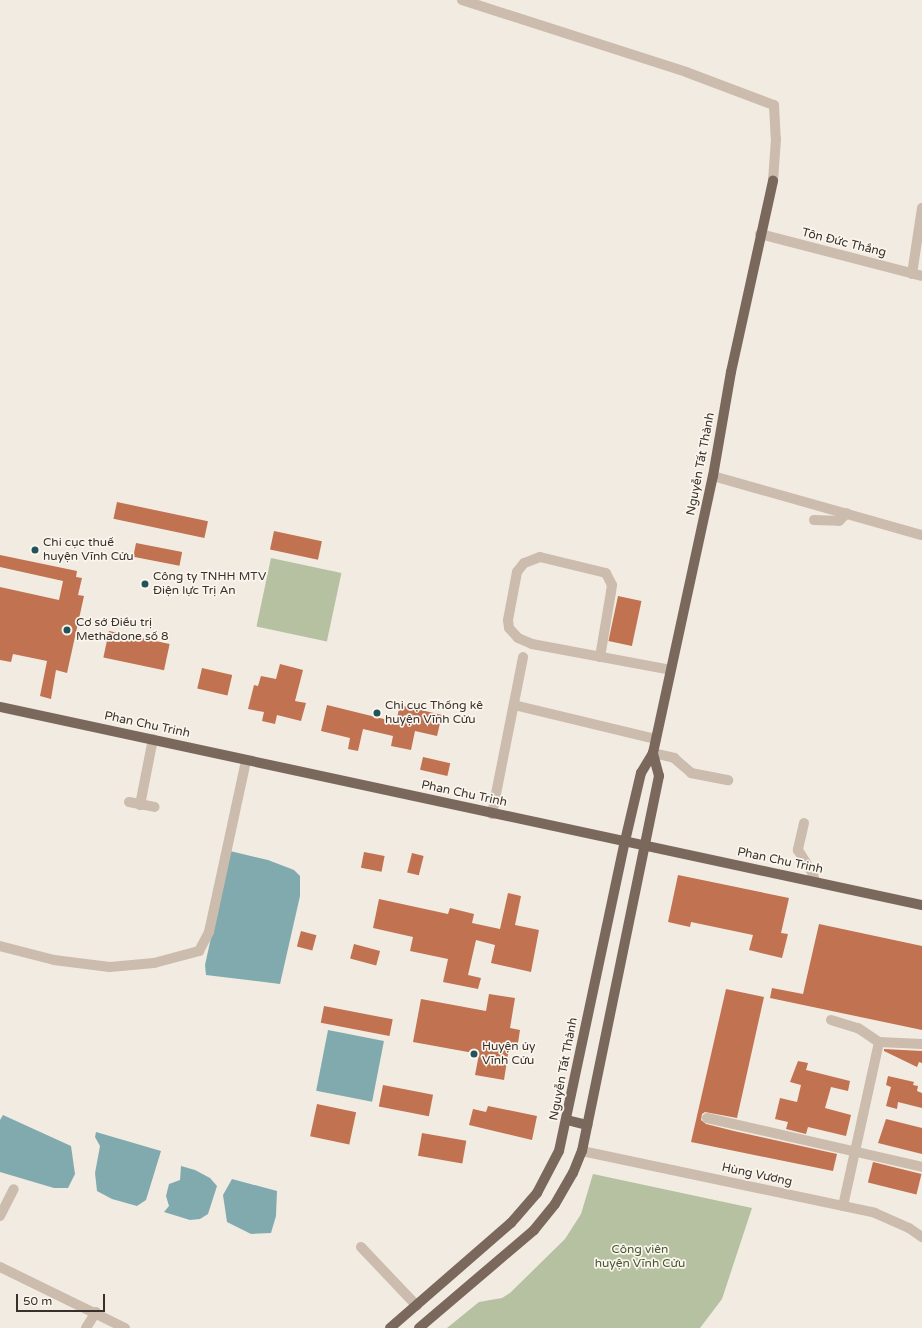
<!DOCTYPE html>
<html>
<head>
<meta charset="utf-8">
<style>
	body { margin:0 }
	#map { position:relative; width:922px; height:1328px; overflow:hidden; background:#f2ebe1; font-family:"Varela Round",sans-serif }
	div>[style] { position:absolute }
	.green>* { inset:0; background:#b5c1a1; transform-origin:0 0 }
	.water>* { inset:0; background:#81aaaf; transform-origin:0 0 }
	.building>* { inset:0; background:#c17251; transform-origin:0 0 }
	.minor>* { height:10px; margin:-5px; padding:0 5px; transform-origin:5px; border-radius:5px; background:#cbbcad }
	.major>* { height:10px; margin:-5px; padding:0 5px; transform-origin:5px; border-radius:5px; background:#7a685d }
	.dots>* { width:11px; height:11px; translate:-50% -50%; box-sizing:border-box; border:2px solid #faf5ed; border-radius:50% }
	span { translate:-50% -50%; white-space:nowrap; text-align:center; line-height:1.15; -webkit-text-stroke:3.5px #faf5ed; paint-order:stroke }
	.street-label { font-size:12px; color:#39302b }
	.poi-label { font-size:12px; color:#39302b }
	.left { translate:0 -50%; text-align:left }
	.park-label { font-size:12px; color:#465730 }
	.scale { position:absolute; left:16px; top:1294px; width:89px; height:18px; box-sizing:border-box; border:2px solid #39302b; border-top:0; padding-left:5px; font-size:12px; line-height:14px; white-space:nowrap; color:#39302b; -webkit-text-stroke:3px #faf5ed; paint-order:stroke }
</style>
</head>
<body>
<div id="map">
	<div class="green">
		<div style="left:271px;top:558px;width:72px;height:70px;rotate:12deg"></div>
		<div style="clip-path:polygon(593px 1174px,752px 1208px,722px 1299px,700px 1328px,447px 1328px,479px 1302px,502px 1298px,510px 1293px,565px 1239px,581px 1214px)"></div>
	</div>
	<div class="water">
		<div style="clip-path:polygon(230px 851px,268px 860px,294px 870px,300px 876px,300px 896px,280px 984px,206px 975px,205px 965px)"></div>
		<div style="left:328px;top:1030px;width:57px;height:62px;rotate:11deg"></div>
		<div style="clip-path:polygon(3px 1115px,71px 1146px,75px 1174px,68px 1188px,54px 1188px,0 1172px,0 1120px)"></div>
		<div style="clip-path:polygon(96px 1132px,161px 1151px,146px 1200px,137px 1206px,112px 1199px,97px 1191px,95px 1173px,100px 1146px,95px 1137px)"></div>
		<div style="clip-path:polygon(181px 1166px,195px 1170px,210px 1178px,217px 1186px,208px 1214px,200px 1219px,190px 1220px,164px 1212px,169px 1206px,166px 1196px,169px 1184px,180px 1180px)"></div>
		<div style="clip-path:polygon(232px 1179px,277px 1191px,276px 1216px,271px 1233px,251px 1234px,227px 1222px,223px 1195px)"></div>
	</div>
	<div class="building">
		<div style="left:117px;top:502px;width:93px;height:17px;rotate:12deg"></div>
		<div style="left:274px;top:531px;width:49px;height:19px;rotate:12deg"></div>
		<div style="left:136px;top:543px;width:47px;height:14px;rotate:11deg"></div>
		<div style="clip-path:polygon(0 555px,77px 571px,76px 577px,82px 578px,78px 595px,84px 596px,67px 673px,56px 670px,51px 699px,40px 696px,47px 661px,13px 654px,11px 662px,0 660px,0 587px,59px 600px,63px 581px,0 567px)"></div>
		<div style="left:618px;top:596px;width:24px;height:46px;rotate:12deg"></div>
		<div style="left:109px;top:631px;width:62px;height:27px;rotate:12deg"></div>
		<div style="clip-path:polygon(280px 664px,303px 670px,295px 701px,306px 703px,301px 721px,277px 715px,275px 724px,262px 721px,264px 712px,248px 709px,254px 685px,258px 686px,261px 676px,276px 679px)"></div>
		<div style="left:202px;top:668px;width:31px;height:21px;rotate:13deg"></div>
		<div style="clip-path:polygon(327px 705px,396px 722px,400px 705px,442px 715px,437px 736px,415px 731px,411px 750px,391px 746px,393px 736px,363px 729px,358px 751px,348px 749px,350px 738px,321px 731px)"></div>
		<div style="left:423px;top:757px;width:28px;height:13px;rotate:13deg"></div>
		<div style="left:364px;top:852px;width:21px;height:16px;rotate:11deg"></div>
		<div style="left:412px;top:853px;width:12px;height:20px;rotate:14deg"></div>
		<div style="clip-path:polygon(678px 875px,789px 898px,781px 933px,788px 934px,782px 958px,749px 950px,753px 935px,691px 922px,690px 927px,668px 922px)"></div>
		<div style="clip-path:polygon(508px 893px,521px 896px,515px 925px,539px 930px,531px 972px,491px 963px,495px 945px,476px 940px,468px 975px,481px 978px,478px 989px,443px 982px,448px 959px,410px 951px,413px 937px,373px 928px,379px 899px,448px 914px,450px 908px,474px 914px,472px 923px,500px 929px)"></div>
		<div style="clip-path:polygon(819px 924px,922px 946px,922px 1030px,770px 998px,772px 988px,803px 994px)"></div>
		<div style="left:301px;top:931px;width:16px;height:16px;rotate:15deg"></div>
		<div style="left:354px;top:944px;width:27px;height:15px;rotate:15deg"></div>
		<div style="clip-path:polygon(726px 989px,764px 997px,737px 1118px,705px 1112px,702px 1114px,701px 1120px,706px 1124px,734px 1131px,837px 1154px,833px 1171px,691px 1142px)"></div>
		<div style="clip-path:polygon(489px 994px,515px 998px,510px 1028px,520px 1030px,517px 1049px,509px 1048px,504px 1080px,475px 1075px,479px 1054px,413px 1042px,421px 999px,486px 1011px)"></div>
		<div style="left:324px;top:1006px;width:70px;height:17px;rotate:11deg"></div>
		<div style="clip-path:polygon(884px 1049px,922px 1051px,922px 1063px,919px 1062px,917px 1067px,884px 1051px)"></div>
		<div style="clip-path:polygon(798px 1061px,808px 1063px,806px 1070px,850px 1081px,848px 1091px,831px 1087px,825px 1108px,851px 1115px,846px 1136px,808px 1127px,806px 1134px,786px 1129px,788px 1122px,775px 1119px,780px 1098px,797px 1102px,801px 1085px,790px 1082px)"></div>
		<div style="clip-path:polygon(888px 1076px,914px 1082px,913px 1085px,918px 1086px,917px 1091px,922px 1093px,922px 1108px,898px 1102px,897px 1109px,886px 1106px,891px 1087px,886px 1085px)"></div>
		<div style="left:383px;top:1085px;width:51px;height:22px;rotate:11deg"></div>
		<div style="left:317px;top:1104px;width:40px;height:33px;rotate:12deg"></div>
		<div style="clip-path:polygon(488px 1106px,537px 1116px,532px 1140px,469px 1125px,473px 1109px,486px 1112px)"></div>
		<div style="clip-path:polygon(886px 1119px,922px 1128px,922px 1154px,878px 1143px)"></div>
		<div style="left:422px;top:1133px;width:45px;height:23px;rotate:10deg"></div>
		<div style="left:873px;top:1162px;width:50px;height:21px;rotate:14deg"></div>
	</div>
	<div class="minor">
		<div style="left:462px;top:0;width:235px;rotate:17.8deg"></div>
		<div style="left:686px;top:72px;width:94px;rotate:20.6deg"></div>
		<div style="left:774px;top:105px;width:34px;rotate:87deg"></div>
		<div style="left:776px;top:139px;width:42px;rotate:94.1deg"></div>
		<div style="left:760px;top:234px;width:167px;rotate:14.5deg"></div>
		<div style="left:912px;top:274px;width:67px;rotate:-81.4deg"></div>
		<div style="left:713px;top:476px;width:217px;rotate:15.8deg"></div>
		<div style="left:814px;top:520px;width:25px;rotate:2deg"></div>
		<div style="left:839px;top:521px;width:11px;rotate:-45deg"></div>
		<div style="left:600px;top:657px;width:66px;rotate:-80.4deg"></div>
		<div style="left:611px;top:592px;width:7px;rotate:-82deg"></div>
		<div style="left:612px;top:585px;width:13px;rotate:-117deg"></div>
		<div style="left:606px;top:573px;width:68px;rotate:-166.4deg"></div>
		<div style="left:540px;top:557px;width:17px;rotate:159deg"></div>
		<div style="left:524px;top:563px;width:11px;rotate:128deg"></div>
		<div style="left:517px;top:572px;width:49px;rotate:100.6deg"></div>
		<div style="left:508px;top:620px;width:8px;rotate:83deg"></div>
		<div style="left:509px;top:628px;width:13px;rotate:48deg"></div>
		<div style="left:518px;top:638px;width:15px;rotate:23deg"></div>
		<div style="left:532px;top:644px;width:141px;rotate:10.6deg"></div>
		<div style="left:514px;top:705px;width:146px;rotate:13.5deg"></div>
		<div style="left:653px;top:753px;width:22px;rotate:13deg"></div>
		<div style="left:674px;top:758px;width:23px;rotate:41deg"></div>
		<div style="left:691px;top:773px;width:38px;rotate:11deg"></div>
		<div style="left:129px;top:802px;width:26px;rotate:11deg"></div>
		<div style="left:140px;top:805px;width:67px;rotate:-78.9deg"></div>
		<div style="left:492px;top:814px;width:160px;rotate:-78.8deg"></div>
		<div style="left:804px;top:823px;width:28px;rotate:103deg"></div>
		<div style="left:798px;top:850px;width:28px;rotate:58deg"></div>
		<div style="left:813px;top:874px;width:8px;rotate:76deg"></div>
		<div style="left:0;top:946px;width:56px;rotate:14.5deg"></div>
		<div style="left:54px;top:960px;width:56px;rotate:7.1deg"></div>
		<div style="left:110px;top:967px;width:44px;rotate:-5.2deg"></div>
		<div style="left:154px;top:963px;width:47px;rotate:-14.9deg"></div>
		<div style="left:199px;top:951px;width:21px;rotate:-62deg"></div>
		<div style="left:209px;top:932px;width:175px;rotate:-77.8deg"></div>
		<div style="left:831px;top:1020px;width:28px;rotate:17deg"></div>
		<div style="left:858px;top:1028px;width:25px;rotate:34deg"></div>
		<div style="left:879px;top:1042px;width:43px;rotate:2.7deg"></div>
		<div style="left:707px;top:1118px;width:221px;rotate:12.8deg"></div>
		<div style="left:582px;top:1151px;width:299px;rotate:11.9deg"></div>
		<div style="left:875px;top:1213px;width:37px;rotate:24deg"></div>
		<div style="left:909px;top:1228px;width:16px;rotate:35deg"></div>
		<div style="left:843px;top:1206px;width:168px;rotate:-77.6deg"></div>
		<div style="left:0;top:1216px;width:30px;rotate:-63deg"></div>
		<div style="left:361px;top:1247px;width:81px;rotate:46.5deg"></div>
		<div style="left:0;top:1267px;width:139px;rotate:26deg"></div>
		<div style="left:86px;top:1328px;width:19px;rotate:-58deg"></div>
	</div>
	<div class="major">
		<div style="left:0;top:707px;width:943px;rotate:12.12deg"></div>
		<div style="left:567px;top:1120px;width:21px;rotate:14deg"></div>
		<div style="left:390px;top:1328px;width:160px;rotate:-41deg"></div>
		<div style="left:511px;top:1223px;width:40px;rotate:-49deg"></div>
		<div style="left:537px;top:1193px;width:47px;rotate:-62.4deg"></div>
		<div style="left:559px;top:1151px;width:317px;rotate:-78deg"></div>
		<div style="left:625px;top:841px;width:70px;rotate:-76.8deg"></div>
		<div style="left:641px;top:773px;width:23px;rotate:-59deg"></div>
		<div style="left:653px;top:753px;width:283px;rotate:-77.8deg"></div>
		<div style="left:713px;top:476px;width:106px;rotate:-80.2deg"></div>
		<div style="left:731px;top:372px;width:196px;rotate:-77.6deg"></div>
		<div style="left:419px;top:1328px;width:151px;rotate:-40.4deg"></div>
		<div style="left:534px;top:1230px;width:33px;rotate:-51deg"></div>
		<div style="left:555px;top:1204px;width:36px;rotate:-60deg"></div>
		<div style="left:573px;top:1173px;width:24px;rotate:-68deg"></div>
		<div style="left:582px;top:1151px;width:383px;rotate:-78.4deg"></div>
		<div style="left:659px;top:776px;width:24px;rotate:-105deg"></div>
	</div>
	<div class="dots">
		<div style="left:35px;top:550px;background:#225359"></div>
		<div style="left:145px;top:584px;background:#225359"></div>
		<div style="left:67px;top:630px;background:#225359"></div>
		<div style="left:377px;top:713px;background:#225359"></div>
		<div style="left:474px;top:1054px;background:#225359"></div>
	</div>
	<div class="street-label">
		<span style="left:844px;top:243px;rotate:14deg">Tôn Đức Thắng</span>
		<span style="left:701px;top:464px;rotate:-79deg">Nguyễn Tất Thành</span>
		<span style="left:147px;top:725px;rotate:12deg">Phan Chu Trinh</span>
		<span style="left:464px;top:794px;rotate:12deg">Phan Chu Trinh</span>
		<span style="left:780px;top:861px;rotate:12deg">Phan Chu Trinh</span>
		<span style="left:564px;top:1069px;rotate:-79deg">Nguyễn Tất Thành</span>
		<span style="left:757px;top:1175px;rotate:12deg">Hùng Vương</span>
	</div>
	<div class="poi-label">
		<span class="left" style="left:43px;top:550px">Chi cục thuế<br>huyện Vĩnh Cửu</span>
		<span class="left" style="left:153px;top:584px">Công ty TNHH MTV<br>Điện lực Trị An</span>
		<span class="left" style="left:76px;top:630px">Cơ sở Điều trị<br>Methadone số 8</span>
		<span class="left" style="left:385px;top:713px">Chi cục Thống kê<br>huyện Vĩnh Cửu</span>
		<span class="left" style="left:482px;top:1054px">Huyện ủy<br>Vĩnh Cửu</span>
	</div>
	<div class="park-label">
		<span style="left:640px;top:1257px">Công viên<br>huyện Vĩnh Cửu</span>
	</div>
	<div class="scale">50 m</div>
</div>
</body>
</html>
